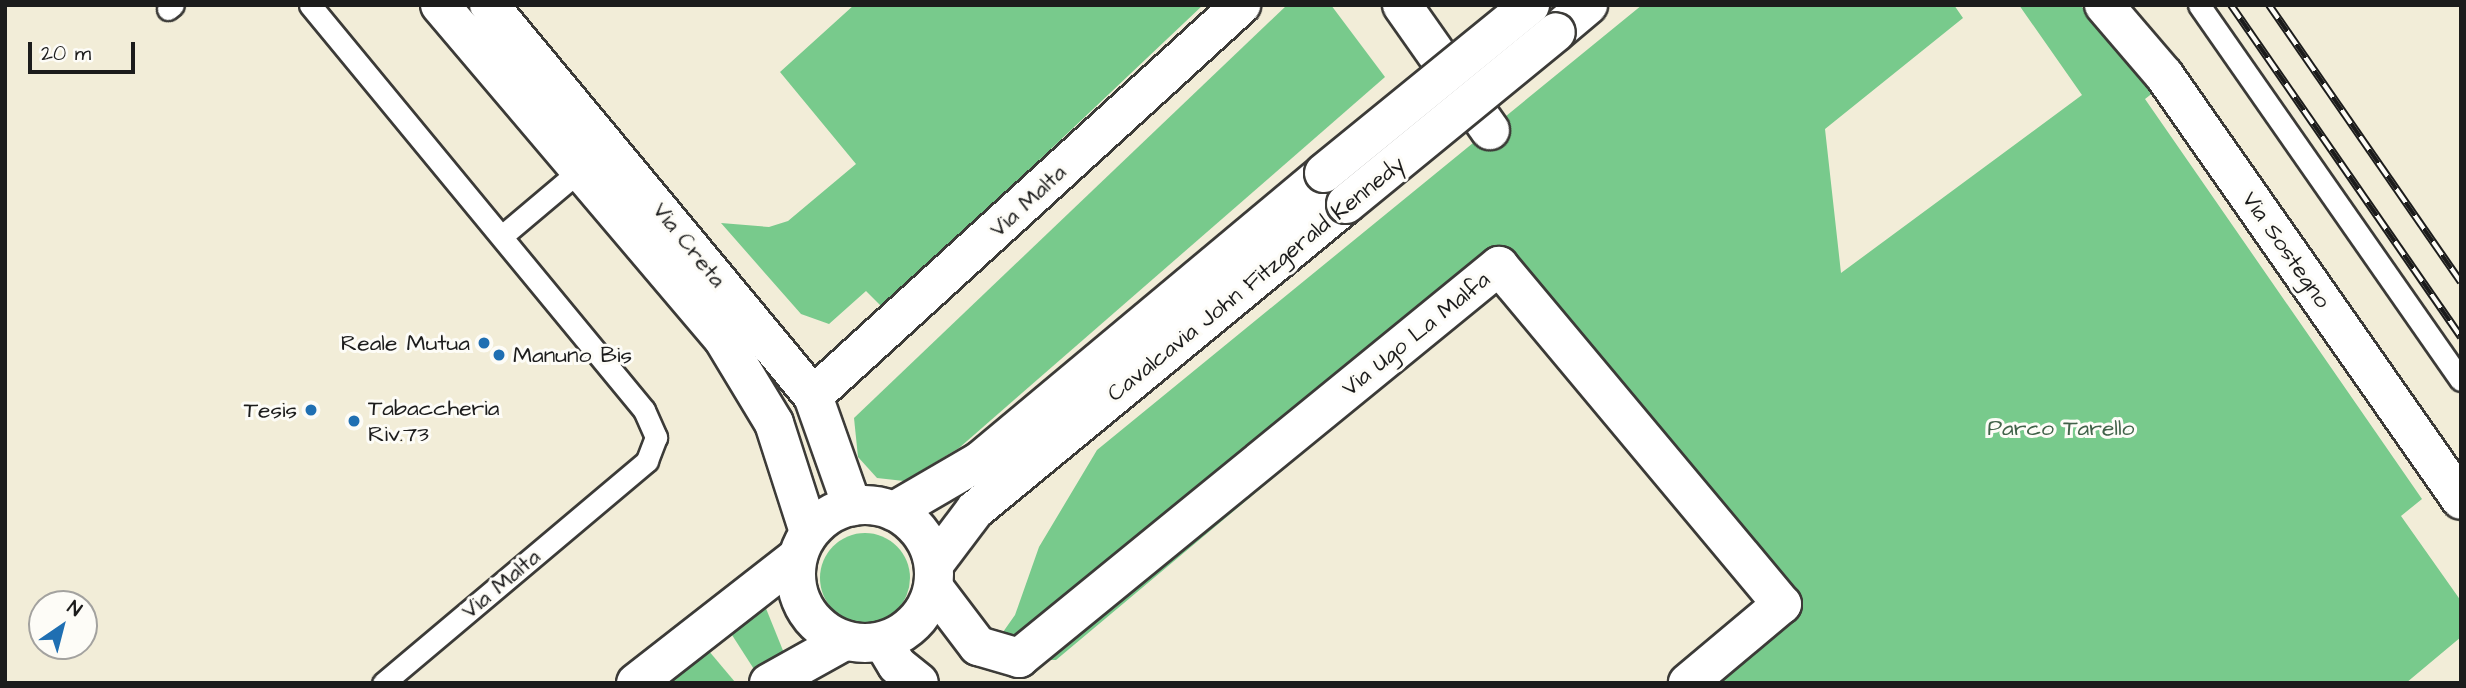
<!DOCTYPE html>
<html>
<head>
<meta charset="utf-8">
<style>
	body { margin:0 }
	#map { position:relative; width:2466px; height:688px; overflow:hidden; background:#f2edd8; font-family:"Architects Daughter",sans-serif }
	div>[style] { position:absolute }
	.green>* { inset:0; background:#78ca8c }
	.round { border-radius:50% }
	.roads { filter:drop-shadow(2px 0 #3c3b38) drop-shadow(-2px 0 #3c3b38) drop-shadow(0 2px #3c3b38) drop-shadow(0 -2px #3c3b38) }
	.lane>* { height:21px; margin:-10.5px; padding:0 10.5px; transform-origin:10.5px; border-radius:10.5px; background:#fff }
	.street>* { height:38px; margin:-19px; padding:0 19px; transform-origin:19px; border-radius:19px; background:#fff }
	.secondary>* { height:38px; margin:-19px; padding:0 19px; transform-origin:19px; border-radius:19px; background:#fff }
	.secondary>.ring { margin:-19px; padding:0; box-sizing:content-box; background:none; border:38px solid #fff; border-radius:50% }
	.rail>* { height:8px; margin-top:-4px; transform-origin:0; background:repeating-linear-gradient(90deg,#fdfcf7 0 16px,#1c1c1c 0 32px); box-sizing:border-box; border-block:2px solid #1c1c1c }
	.bridges { filter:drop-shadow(2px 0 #3c3b38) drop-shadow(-2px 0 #3c3b38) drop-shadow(0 2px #3c3b38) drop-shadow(0 -2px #3c3b38) }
	.secondary-bridge>* { height:38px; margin:-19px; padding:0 19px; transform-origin:19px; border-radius:19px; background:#fff }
	.dots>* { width:19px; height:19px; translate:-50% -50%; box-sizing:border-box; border:4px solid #fdfcf7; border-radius:50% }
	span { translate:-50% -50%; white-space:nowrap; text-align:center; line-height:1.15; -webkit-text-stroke:6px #fdfcf7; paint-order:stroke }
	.street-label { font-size:23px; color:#1c1c1c }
	.poi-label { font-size:23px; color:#1c1c1c }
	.right { translate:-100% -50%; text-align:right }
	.left { translate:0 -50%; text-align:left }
	.park-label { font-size:23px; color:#416249 }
	.frame { position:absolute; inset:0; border:7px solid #1c1c1c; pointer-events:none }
	.north { position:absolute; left:28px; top:590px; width:70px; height:70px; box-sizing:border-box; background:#fdfcf7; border:2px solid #a3a29f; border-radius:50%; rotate:35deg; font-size:19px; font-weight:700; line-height:28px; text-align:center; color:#1c1c1c }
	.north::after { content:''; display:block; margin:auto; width:24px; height:32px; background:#1f6fb2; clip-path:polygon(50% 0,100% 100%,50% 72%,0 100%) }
	.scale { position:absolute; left:28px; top:42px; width:107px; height:32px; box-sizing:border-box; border:4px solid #1c1c1c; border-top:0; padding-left:9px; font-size:21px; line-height:24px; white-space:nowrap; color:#1c1c1c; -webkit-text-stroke:5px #fdfcf7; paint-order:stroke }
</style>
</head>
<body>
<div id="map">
	<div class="green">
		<div style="clip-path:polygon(854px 5px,1203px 5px,883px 308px,866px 291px,829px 324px,801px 314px,721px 223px,769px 227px,788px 221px,856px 164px,780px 72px)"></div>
		<div style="clip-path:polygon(1287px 5px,1331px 5px,1385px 77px,959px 448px,904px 481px,877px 478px,858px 457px,854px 418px)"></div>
		<div style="clip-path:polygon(1642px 5px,1954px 5px,1963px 18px,1825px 129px,1841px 273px,2082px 95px,2019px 5px,2080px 5px,2154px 92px,2145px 99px,2422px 499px,2401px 516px,2461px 601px,2461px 637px,2406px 683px,1709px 683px,1801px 606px,1565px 314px,1519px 272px,1056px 660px,1028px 660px,996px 642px,1015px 615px,1039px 547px,1097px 450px)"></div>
		<div class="round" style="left:820px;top:533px;width:90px;height:90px"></div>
		<div style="clip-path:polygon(765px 606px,786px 658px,759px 677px,732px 635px)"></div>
		<div style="clip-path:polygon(703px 644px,735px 682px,656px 683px)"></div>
	</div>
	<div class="roads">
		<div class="lane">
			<div style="left:310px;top:5px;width:525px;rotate:50.49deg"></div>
			<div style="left:644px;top:410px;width:30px;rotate:66deg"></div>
			<div style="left:656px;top:437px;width:26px;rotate:111deg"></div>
			<div style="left:647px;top:461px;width:345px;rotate:139.9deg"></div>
			<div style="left:2199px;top:5px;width:457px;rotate:55.1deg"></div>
			<div style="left:168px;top:9px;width:6px;rotate:-39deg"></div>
			<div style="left:502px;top:236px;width:102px;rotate:-40.2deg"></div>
		</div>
		<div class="street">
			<div style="left:440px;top:5px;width:436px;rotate:49.7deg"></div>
			<div style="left:722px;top:337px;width:100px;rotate:58.8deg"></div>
			<div style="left:774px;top:423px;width:114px;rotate:72.2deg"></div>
			<div style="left:489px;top:5px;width:508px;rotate:50.35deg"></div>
			<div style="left:813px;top:396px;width:117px;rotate:70.5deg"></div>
			<div style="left:1402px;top:5px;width:153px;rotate:54.9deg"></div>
			<div style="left:2104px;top:5px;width:92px;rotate:49.4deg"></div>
			<div style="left:2164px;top:75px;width:518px;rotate:55.05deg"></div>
			<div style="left:813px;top:396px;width:580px;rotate:-42.41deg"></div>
			<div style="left:934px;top:588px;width:73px;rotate:52.8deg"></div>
			<div style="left:978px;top:646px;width:43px;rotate:16.3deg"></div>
			<div style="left:1019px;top:658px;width:620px;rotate:-39.24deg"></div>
			<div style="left:1499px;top:266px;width:441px;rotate:50.1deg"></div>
			<div style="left:1782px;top:604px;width:123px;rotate:140deg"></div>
			<div style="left:883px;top:642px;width:27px;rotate:59deg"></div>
			<div style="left:897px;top:665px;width:28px;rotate:39deg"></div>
		</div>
		<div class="secondary">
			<div style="left:1556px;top:32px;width:42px;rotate:-40.2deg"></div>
			<div class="ring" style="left:796px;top:505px;width:100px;height:100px"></div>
			<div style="left:894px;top:511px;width:99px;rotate:-30.2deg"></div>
			<div style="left:980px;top:461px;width:449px;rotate:-39.9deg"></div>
			<div style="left:935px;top:563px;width:66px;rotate:-53deg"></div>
			<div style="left:975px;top:510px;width:481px;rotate:-39.5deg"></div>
			<div style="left:636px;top:683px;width:204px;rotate:-38deg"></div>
			<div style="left:769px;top:683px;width:86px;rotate:-29.2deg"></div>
		</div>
	</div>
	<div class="rail">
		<div style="left:2231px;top:5px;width:404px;rotate:55.3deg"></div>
		<div style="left:2269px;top:5px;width:337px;rotate:55.3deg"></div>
	</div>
	<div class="bridges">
		<div class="secondary-bridge">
			<div style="left:1324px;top:173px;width:266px;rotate:-39.2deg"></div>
			<div style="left:1346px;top:204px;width:271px;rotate:-39.3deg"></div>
		</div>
	</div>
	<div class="dots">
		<div style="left:484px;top:343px;background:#1f6fb2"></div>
		<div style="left:499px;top:355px;background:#1f6fb2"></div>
		<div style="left:311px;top:410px;background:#1f6fb2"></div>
		<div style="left:354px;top:421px;background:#1f6fb2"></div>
	</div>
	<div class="street-label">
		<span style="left:1028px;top:201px;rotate:-43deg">Via Malta</span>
		<span style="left:689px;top:245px;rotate:51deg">Via Creta</span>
		<span style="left:2286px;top:250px;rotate:55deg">Via Sostegno</span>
		<span style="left:1256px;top:279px;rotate:-39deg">Cavalcavia John Fitzgerald Kennedy</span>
		<span style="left:1416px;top:334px;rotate:-39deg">Via Ugo La Malfa</span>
		<span style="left:501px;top:584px;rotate:-40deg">Via Malta</span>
	</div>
	<div class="poi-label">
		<span class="right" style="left:470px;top:343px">Reale Mutua</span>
		<span class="left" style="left:513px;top:355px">Manuno Bis</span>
		<span class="left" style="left:368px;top:421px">Tabaccheria<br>Riv.73</span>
		<span class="right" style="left:297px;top:410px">Tesis</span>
	</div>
	<div class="park-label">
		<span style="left:2061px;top:428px">Parco Tarello</span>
	</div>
	<div class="frame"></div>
	<div class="north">N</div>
	<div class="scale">20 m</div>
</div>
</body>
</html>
